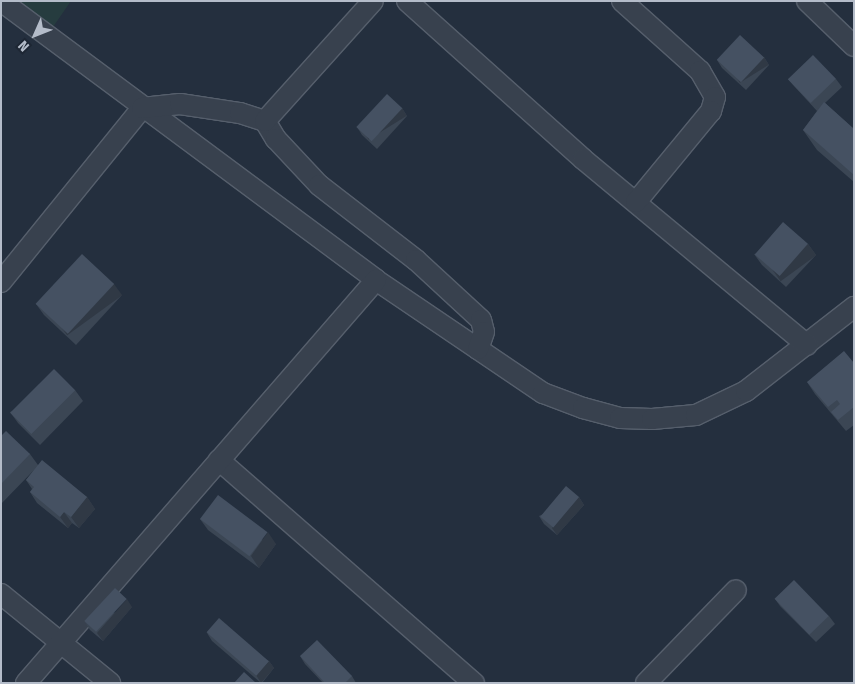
<!DOCTYPE html>
<html>
<head>
<meta charset="utf-8">
<style>
	body { margin:0 }
	#map { position:relative; width:855px; height:684px; overflow:hidden; background:#242f3e; font-family:"Fira Sans Condensed",sans-serif }
	div>[style] { position:absolute }
	.green>* { inset:0; background:#263c3f }
	.roads { filter:drop-shadow(1px 0 #565f6c) drop-shadow(-1px 0 #565f6c) drop-shadow(0 1px #565f6c) drop-shadow(0 -1px #565f6c) }
	.minor>* { height:20px; margin:-10px; padding:0 10px; transform-origin:10px; border-radius:10px; background:#38414e }
	.wall>* { inset:0; background:#3b4654 }
	.shaded-wall>* { inset:0; background:#303945; transform-origin:0 0 }
	.building>* { inset:0; background:#455162; transform-origin:0 0 }
	span { translate:-50% -50%; white-space:nowrap; text-align:center; line-height:1.15; -webkit-text-stroke:5px #1d2633; paint-order:stroke }
	.frame { position:absolute; inset:0; border:2px solid #b4bcc9; pointer-events:none }
	.north { position:absolute; left:10px; top:10px; width:50px; height:50px; -webkit-text-stroke:4px #1d2633; paint-order:stroke; rotate:226deg; font-size:14px; font-weight:700; line-height:20px; text-align:center; color:#b4bcc9 }
	.north::after { content:''; display:block; margin:auto; width:18px; height:22px; background:#b4bcc9; clip-path:polygon(50% 0,100% 100%,50% 72%,0 100%) }
</style>
</head>
<body>
<div id="map">
	<div class="green">
		<div style="clip-path:polygon(19px 1px,71px 1px,53px 27px)"></div>
	</div>
	<div class="roads">
		<div class="minor">
			<div style="left:1px;top:1px;width:467px;rotate:36.6deg"></div>
			<div style="left:376px;top:280px;width:202px;rotate:34.1deg"></div>
			<div style="left:543px;top:393px;width:43px;rotate:20.6deg"></div>
			<div style="left:583px;top:408px;width:38px;rotate:15deg"></div>
			<div style="left:620px;top:418px;width:32px;rotate:2deg"></div>
			<div style="left:652px;top:419px;width:44px;rotate:-5.2deg"></div>
			<div style="left:696px;top:415px;width:55px;rotate:-25.6deg"></div>
			<div style="left:746px;top:391px;width:137px;rotate:-37.9deg"></div>
			<div style="left:407px;top:1px;width:237px;rotate:41.9deg"></div>
			<div style="left:583px;top:159px;width:291px;rotate:39.7deg"></div>
			<div style="left:622px;top:1px;width:105px;rotate:41.9deg"></div>
			<div style="left:700px;top:71px;width:30px;rotate:60deg"></div>
			<div style="left:715px;top:97px;width:15px;rotate:106deg"></div>
			<div style="left:711px;top:111px;width:118px;rotate:129.5deg"></div>
			<div style="left:807px;top:1px;width:65px;rotate:43.8deg"></div>
			<div style="left:265px;top:121px;width:21px;rotate:59deg"></div>
			<div style="left:276px;top:139px;width:63px;rotate:46.9deg"></div>
			<div style="left:319px;top:185px;width:123px;rotate:37.7deg"></div>
			<div style="left:416px;top:260px;width:88px;rotate:42.7deg"></div>
			<div style="left:481px;top:320px;width:12px;rotate:76deg"></div>
			<div style="left:484px;top:332px;width:18px;rotate:109deg"></div>
			<div style="left:1px;top:282px;width:224px;rotate:-51deg"></div>
			<div style="left:142px;top:108px;width:38px;rotate:-6deg"></div>
			<div style="left:180px;top:104px;width:61px;rotate:8.5deg"></div>
			<div style="left:240px;top:113px;width:26px;rotate:18deg"></div>
			<div style="left:265px;top:121px;width:161px;rotate:-48deg"></div>
			<div style="left:219px;top:460px;width:339px;rotate:41.2deg"></div>
			<div style="left:1px;top:594px;width:141px;rotate:39.2deg"></div>
			<div style="left:26px;top:683px;width:534px;rotate:-49.03deg"></div>
			<div style="left:646px;top:683px;width:129px;rotate:-45.9deg"></div>
		</div>
	</div>
	<div class="wall">
		<div style="clip-path:polygon(764px 57px,769px 65px,746px 90px,722px 68px,717px 60px)"></div>
		<div style="clip-path:polygon(788px 79px,836px 79px,842px 87px,825px 103px,854px 129px,854px 182px,817px 150px,803px 130px,817px 111px,794px 86px)"></div>
		<div style="clip-path:polygon(402px 108px,407px 116px,377px 149px,362px 135px,357px 127px)"></div>
		<div style="clip-path:polygon(808px 244px,816px 255px,786px 287px,762px 265px,754px 254px)"></div>
		<div style="clip-path:polygon(122px 295px,76px 345px,44px 315px,36px 304px)"></div>
		<div style="clip-path:polygon(854px 363px,854px 425px,846px 431px,815px 394px,807px 382px)"></div>
		<div style="clip-path:polygon(75px 390px,83px 401px,40px 445px,18px 423px,10px 412px)"></div>
		<div style="clip-path:polygon(1px 436px,30px 454px,38px 465px,87px 497px,95px 509px,79px 528px,72px 523px,68px 528px,37px 503px,30px 492px,32px 489px,26px 480px,34px 470px,1px 504px)"></div>
		<div style="clip-path:polygon(579px 497px,584px 505px,557px 535px,544px 524px,539px 516px)"></div>
		<div style="clip-path:polygon(200px 519px,276px 544px,259px 568px,208px 530px)"></div>
		<div style="clip-path:polygon(775px 599px,829px 616px,835px 624px,816px 642px,780px 606px)"></div>
		<div style="clip-path:polygon(132px 607px,103px 641px,90px 630px,85px 622px)"></div>
		<div style="clip-path:polygon(207px 633px,269px 661px,274px 668px,262px 683px,261px 683px,212px 641px)"></div>
		<div style="clip-path:polygon(300px 656px,352px 676px,356px 683px,323px 683px,305px 664px)"></div>
	</div>
	<div class="shaded-wall">
		<div style="left:764px;top:57px;width:9px;height:34px;rotate:58deg"></div>
		<div style="left:402px;top:108px;width:9px;height:45px;rotate:58deg"></div>
		<div style="left:808px;top:244px;width:14px;height:44px;rotate:54deg"></div>
		<div style="left:114px;top:284px;width:14px;height:68px;rotate:54deg"></div>
		<div style="clip-path:polygon(87px 497px,95px 509px,79px 528px,71px 517px)"></div>
		<div style="clip-path:polygon(579px 497px,584px 505px,557px 535px,552px 528px)"></div>
		<div style="clip-path:polygon(64px 512px,72px 523px,68px 528px,60px 517px)"></div>
		<div style="clip-path:polygon(268px 532px,276px 544px,259px 568px,251px 556px)"></div>
		<div style="clip-path:polygon(127px 599px,132px 607px,103px 641px,97px 633px)"></div>
		<div style="clip-path:polygon(269px 661px,274px 668px,261px 683px,256px 675px)"></div>
	</div>
	<div class="building">
		<div style="left:740px;top:35px;width:33px;height:34px;rotate:43deg"></div>
		<div style="left:813px;top:55px;width:33px;height:35px;rotate:46deg"></div>
		<div style="left:387px;top:94px;width:21px;height:45px;rotate:43deg"></div>
		<div style="clip-path:polygon(824px 102px,854px 129px,854px 175px,803px 130px)"></div>
		<div style="left:783px;top:222px;width:33px;height:43px;rotate:41deg"></div>
		<div style="left:82px;top:254px;width:44px;height:68px;rotate:43deg"></div>
		<div style="clip-path:polygon(844px 351px,854px 363px,854px 407px,838px 420px,831px 412px,840px 404px,837px 400px,828px 407px,807px 382px)"></div>
		<div style="left:54px;top:369px;width:30px;height:62px;rotate:45deg"></div>
		<div style="clip-path:polygon(6px 431px,30px 454px,1px 484px,1px 436px)"></div>
		<div style="clip-path:polygon(42px 460px,87px 497px,71px 517px,64px 512px,60px 517px,30px 492px,34px 487px,26px 480px)"></div>
		<div style="left:566px;top:486px;width:17px;height:40px;rotate:40deg"></div>
		<div style="left:218px;top:495px;width:62px;height:30px;rotate:37deg"></div>
		<div style="left:794px;top:580px;width:50px;height:27px;rotate:46deg"></div>
		<div style="left:115px;top:588px;width:16px;height:45px;rotate:43deg"></div>
		<div style="left:219px;top:618px;width:66px;height:19px;rotate:41deg"></div>
		<div style="clip-path:polygon(317px 640px,352px 676px,345px 683px,325px 683px,300px 656px)"></div>
		<div style="clip-path:polygon(244px 672px,256px 683px,234px 683px)"></div>
	</div>
	<div class="frame"></div>
	<div class="north">N</div>
</div>
</body>
</html>
